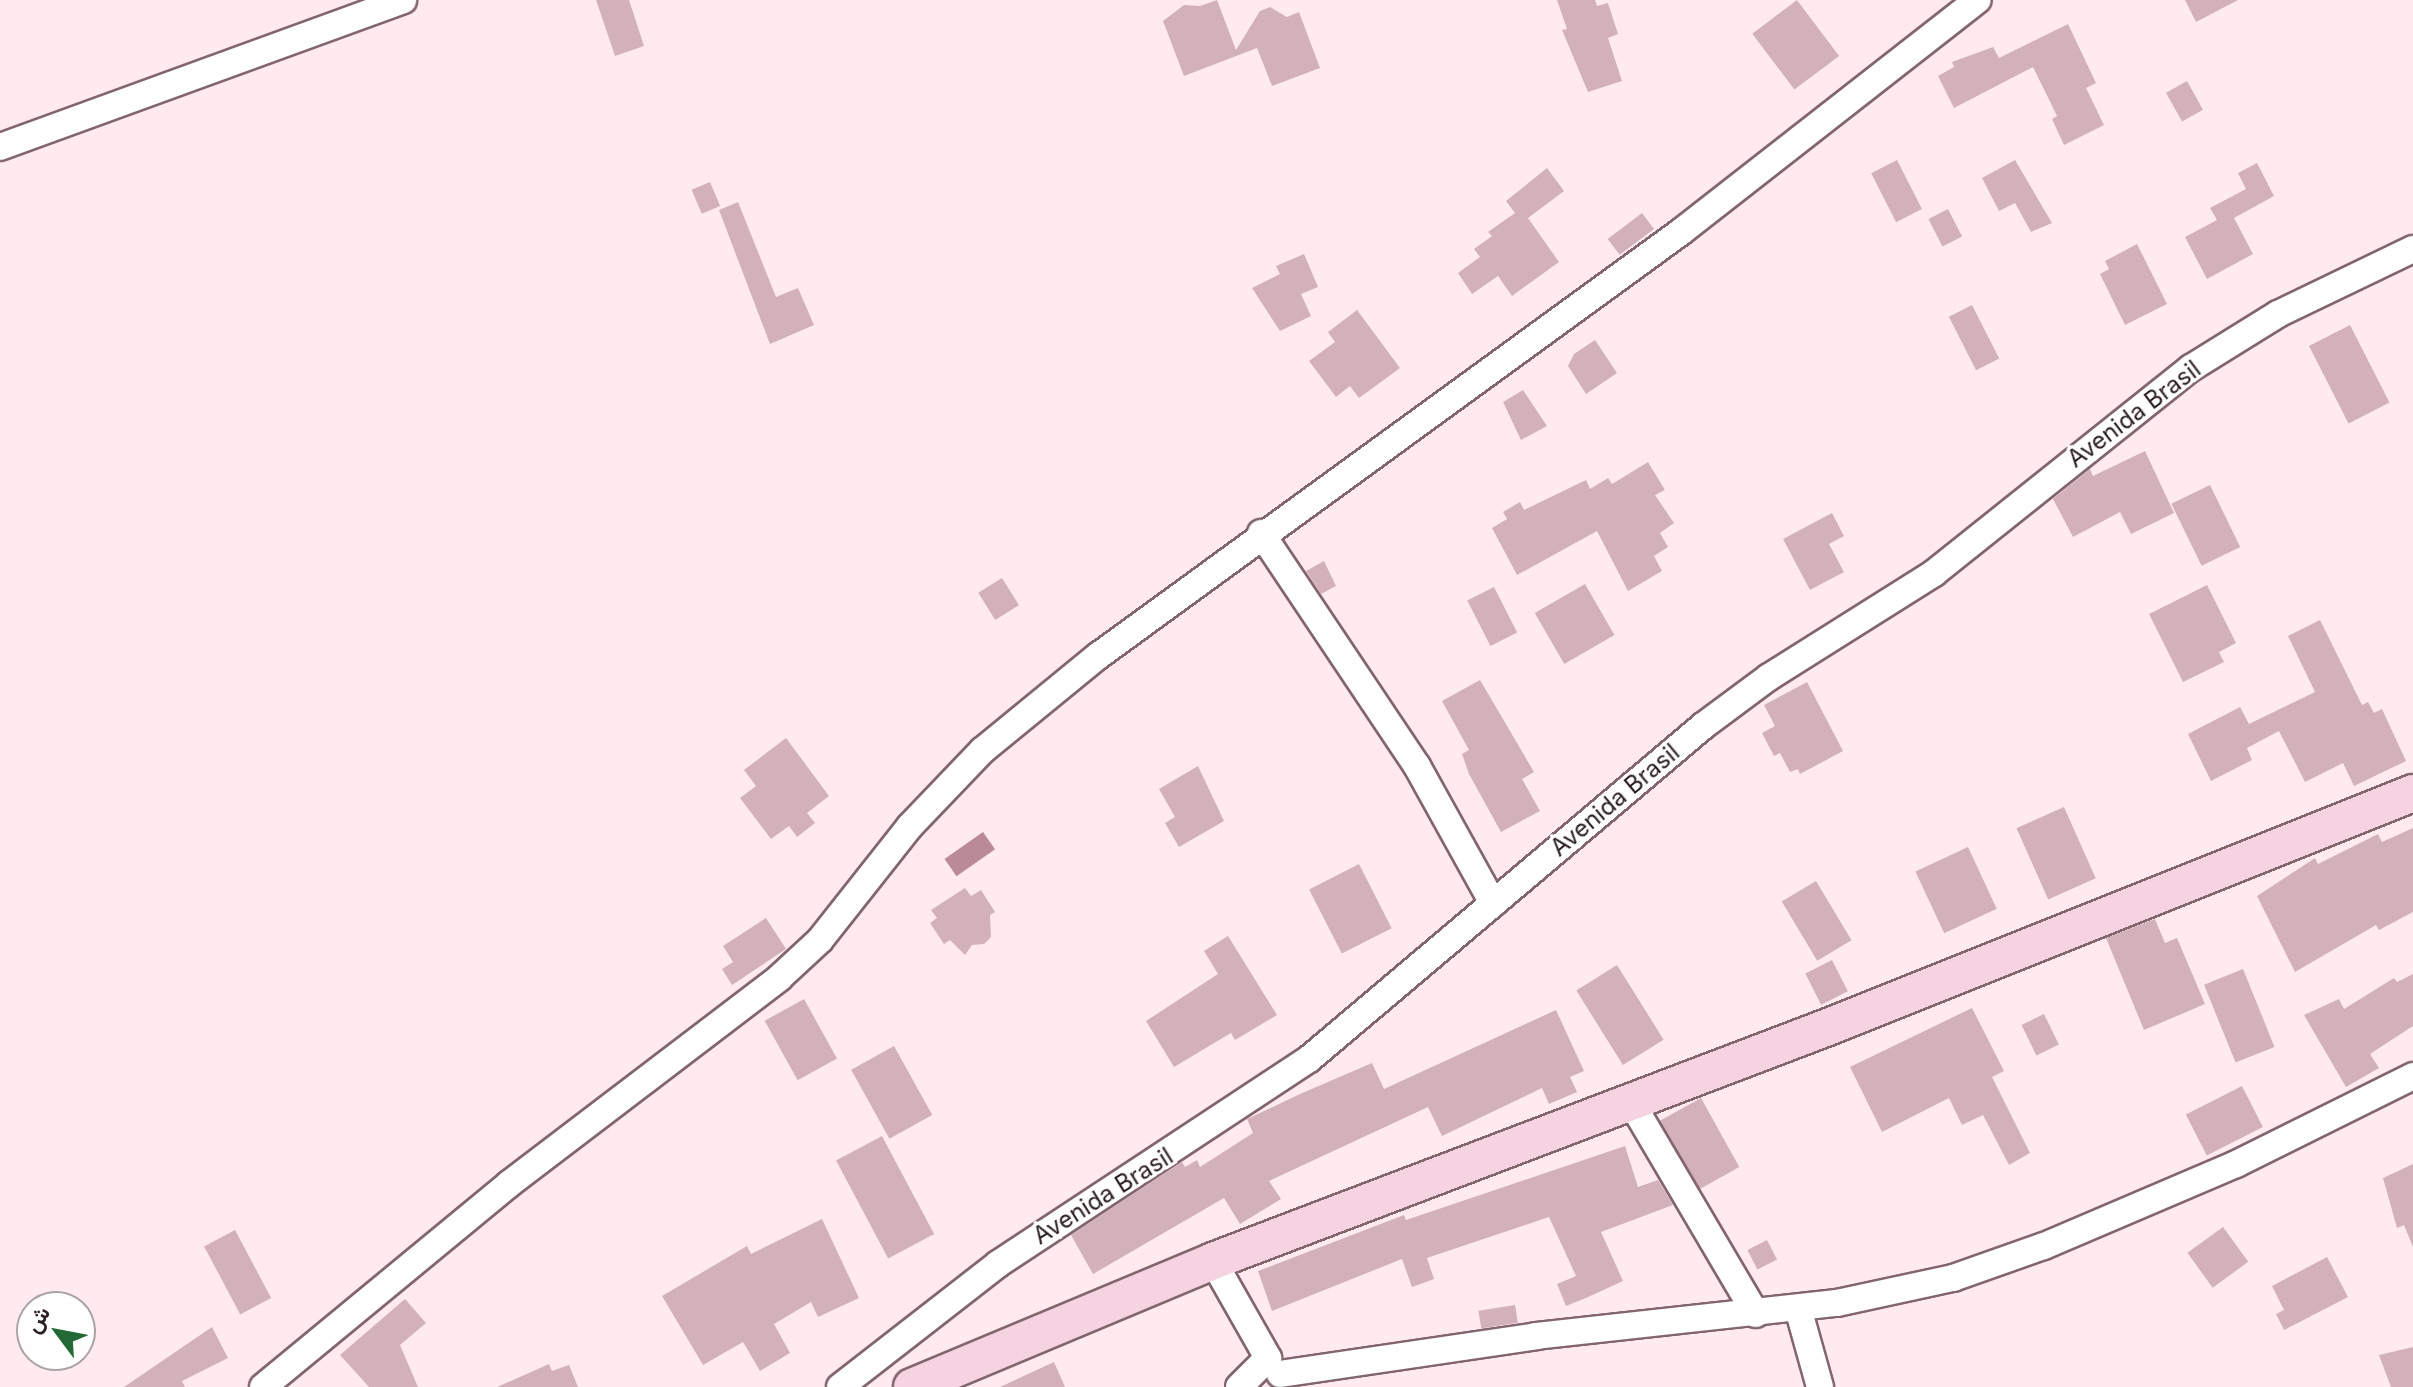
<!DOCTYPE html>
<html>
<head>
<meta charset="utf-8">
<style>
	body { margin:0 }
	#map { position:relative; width:2413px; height:1387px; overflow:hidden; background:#ffeaf0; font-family:Inter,Vazirmatn,sans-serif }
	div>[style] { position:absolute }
	.water>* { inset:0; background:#ba8a99; transform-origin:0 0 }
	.building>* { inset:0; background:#d2b1bb; transform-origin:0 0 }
	.roads { filter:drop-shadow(2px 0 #82656d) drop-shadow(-2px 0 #82656d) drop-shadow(0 2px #82656d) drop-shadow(0 -2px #82656d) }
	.street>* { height:26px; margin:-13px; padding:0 13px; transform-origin:13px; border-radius:13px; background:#fff }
	.secondary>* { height:36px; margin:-18px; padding:0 18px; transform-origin:18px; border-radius:18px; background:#f5d3e0 }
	span { translate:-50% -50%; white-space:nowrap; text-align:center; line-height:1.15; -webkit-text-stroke:6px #fefefe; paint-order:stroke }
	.street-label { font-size:24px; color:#2b1e22 }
	.north { position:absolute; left:16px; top:1291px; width:80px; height:80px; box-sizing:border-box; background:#fefefe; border:2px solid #aaa4a6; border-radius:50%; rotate:302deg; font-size:22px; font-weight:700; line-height:32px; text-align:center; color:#2b1e22 }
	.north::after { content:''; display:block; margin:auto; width:28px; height:36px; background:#226935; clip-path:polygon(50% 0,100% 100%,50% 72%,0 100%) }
</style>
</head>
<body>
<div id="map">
	<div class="water">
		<div style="left:983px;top:832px;width:21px;height:47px;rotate:55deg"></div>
	</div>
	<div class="building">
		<div style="clip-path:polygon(596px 0,629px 0,644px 46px,615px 56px)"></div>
		<div style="clip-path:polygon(1217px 0,1236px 50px,1260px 11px,1270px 7px,1287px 17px,1299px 12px,1320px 68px,1272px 86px,1257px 48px,1184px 76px,1163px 21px,1184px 5px,1200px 6px)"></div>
		<div style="clip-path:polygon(1557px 0,1595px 0,1597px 6px,1608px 3px,1618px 34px,1608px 38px,1622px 81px,1588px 92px,1562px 30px,1567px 29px)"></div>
		<div style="left:1797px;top:0;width:70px;height:56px;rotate:53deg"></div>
		<div style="clip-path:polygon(2185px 0,2238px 0,2196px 22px)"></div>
		<div style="clip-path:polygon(2068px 24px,2096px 83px,2086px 88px,2104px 125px,2064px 145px,2052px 119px,2057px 116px,2033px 67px,1954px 108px,1938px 76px,1954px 67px,1952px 62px,1993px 47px,1999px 58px)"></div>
		<div style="left:2187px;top:81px;width:33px;height:24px;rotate:61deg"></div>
		<div style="left:1897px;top:160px;width:55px;height:29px;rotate:63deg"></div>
		<div style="clip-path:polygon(2015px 160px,2052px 223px,2031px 232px,2015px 203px,1999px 211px,1982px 178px)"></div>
		<div style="clip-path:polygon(2257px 163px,2274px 196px,2234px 218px,2253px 254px,2207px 279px,2185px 237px,2217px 220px,2210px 208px,2246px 189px,2238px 173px)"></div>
		<div style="clip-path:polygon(1547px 168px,1564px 191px,1528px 218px,1559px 262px,1512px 296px,1498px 276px,1472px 294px,1458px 273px,1480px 257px,1474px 249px,1492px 236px,1488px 232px,1515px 213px,1506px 201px)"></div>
		<div style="left:710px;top:182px;width:26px;height:20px;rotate:67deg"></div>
		<div style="clip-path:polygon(738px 202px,776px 297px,798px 288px,814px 325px,770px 344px,719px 210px)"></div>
		<div style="left:1948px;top:209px;width:31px;height:22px;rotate:63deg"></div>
		<div style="left:1642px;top:213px;width:20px;height:43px;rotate:53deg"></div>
		<div style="clip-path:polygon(2137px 244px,2167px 304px,2125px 325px,2100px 274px,2109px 269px,2105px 261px)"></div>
		<div style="clip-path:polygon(1304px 254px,1318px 287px,1301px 294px,1311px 316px,1280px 331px,1252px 288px,1280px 274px,1276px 266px)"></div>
		<div style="left:1972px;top:305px;width:60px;height:26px;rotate:63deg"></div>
		<div style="clip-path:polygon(1357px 310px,1400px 368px,1359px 398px,1350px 386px,1336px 397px,1309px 361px,1335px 342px,1328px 332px)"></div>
		<div style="left:2350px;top:325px;width:87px;height:46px;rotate:63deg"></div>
		<div style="clip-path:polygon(1595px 340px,1617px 373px,1586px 394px,1568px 366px,1574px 354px)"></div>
		<div style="clip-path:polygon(1523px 390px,1547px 426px,1521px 440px,1503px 402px)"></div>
		<div style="clip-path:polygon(2145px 451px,2174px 513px,2131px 534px,2120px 512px,2073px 537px,2053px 499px,2090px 469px,2093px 476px)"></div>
		<div style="clip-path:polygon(1648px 462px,1665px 490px,1655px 495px,1674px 523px,1660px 533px,1668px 547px,1654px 556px,1662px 571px,1628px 591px,1597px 531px,1517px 575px,1492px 528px,1507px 519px,1503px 512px,1520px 502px,1524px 510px,1586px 480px,1590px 489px,1608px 478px,1612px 484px)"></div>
		<div style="left:2210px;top:485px;width:69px;height:43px;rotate:64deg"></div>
		<div style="clip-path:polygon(1832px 513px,1844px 536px,1829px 544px,1844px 572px,1810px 590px,1783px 539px)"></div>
		<div style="clip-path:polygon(1324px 561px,1336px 586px,1321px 594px,1306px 571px)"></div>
		<div style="left:1002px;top:578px;width:32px;height:28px;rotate:58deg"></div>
		<div style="left:1585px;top:584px;width:59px;height:58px;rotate:60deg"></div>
		<div style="clip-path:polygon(2207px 585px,2236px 643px,2219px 652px,2224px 662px,2183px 682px,2149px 614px)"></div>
		<div style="left:1494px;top:587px;width:51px;height:30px;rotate:63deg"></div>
		<div style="clip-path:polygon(2320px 620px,2362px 705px,2368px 702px,2374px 713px,2382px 709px,2406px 761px,2354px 786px,2343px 763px,2305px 782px,2279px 731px,2247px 748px,2252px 760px,2211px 781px,2188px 734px,2240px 707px,2249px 724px,2315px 692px,2288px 636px)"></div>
		<div style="clip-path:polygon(1480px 680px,1534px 772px,1522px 779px,1540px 811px,1501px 832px,1469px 774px,1462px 754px,1469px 750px,1442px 701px)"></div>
		<div style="clip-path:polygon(1807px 682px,1843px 751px,1800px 774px,1798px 769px,1790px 772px,1780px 753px,1774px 756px,1762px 733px,1775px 726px,1764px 705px)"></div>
		<div style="clip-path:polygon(786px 738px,829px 796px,807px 813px,815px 823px,797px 837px,789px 826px,771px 839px,740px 798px,756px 786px,744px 770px)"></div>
		<div style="clip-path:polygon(1198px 766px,1224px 821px,1179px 847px,1165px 823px,1175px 817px,1159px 789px)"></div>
		<div style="left:2064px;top:807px;width:78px;height:52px;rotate:66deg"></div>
		<div style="clip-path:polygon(2413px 828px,2413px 912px,2379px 930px,2376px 925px,2295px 972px,2257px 896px,2315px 858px,2318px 864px,2378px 834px,2382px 842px)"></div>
		<div style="left:1968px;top:847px;width:68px;height:58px;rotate:65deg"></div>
		<div style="left:1359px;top:864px;width:72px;height:56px;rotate:63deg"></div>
		<div style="left:1816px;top:881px;width:69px;height:40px;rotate:59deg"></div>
		<div style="clip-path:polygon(965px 888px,971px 896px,981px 890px,995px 912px,990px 915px,991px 937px,984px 944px,972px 945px,965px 955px,950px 940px,944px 944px,930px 923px,937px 918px,931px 910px)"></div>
		<div style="clip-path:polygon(766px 918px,786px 949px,732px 985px,722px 969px,733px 962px,723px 946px)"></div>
		<div style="clip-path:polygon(2155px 919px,2165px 943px,2177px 938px,2205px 1004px,2144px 1030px,2106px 938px)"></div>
		<div style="clip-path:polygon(1228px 936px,1277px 1015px,1235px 1040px,1231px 1033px,1174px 1067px,1146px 1021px,1218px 974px,1204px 951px)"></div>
		<div style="left:1832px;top:960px;width:35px;height:30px;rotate:63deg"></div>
		<div style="left:1617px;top:965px;width:88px;height:48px;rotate:58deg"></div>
		<div style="left:2243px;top:969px;width:84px;height:42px;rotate:68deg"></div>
		<div style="clip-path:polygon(2413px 974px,2413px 1026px,2370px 1054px,2379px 1068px,2346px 1087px,2304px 1015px,2339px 999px,2344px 1009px,2394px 978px,2397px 982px)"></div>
		<div style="left:804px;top:999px;width:68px;height:45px;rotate:61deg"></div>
		<div style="clip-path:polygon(1972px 1008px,2004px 1071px,1992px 1077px,2030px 1153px,2009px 1165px,1983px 1115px,1962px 1125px,1949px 1098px,1882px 1132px,1850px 1067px)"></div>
		<div style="clip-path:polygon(1556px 1010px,1584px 1071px,1570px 1077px,1577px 1092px,1549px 1104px,1542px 1088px,1442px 1136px,1428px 1107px,1269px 1181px,1281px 1199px,1240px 1224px,1224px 1198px,1093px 1274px,1071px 1235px,1182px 1162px,1185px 1167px,1197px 1160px,1200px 1167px,1253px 1133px,1247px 1119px,1300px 1094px,1372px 1063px,1384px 1089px)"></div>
		<div style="left:2044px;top:1014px;width:34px;height:25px;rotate:64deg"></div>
		<div style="left:894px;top:1046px;width:79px;height:49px;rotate:61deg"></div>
		<div style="left:2242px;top:1086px;width:46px;height:63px;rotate:63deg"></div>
		<div style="left:1701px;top:1098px;width:79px;height:47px;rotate:61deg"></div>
		<div style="left:882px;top:1136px;width:111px;height:52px;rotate:62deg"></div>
		<div style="clip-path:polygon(1625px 1146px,1638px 1187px,1658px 1180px,1673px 1205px,1601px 1232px,1623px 1281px,1586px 1298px,1566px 1306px,1557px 1284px,1576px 1276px,1549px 1217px,1427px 1258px,1434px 1279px,1412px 1287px,1402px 1259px,1272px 1311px,1258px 1271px,1404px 1215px,1406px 1220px)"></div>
		<div style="clip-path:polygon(2413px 1164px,2413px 1247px,2404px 1225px,2397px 1228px,2383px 1178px)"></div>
		<div style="clip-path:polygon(822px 1219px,859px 1298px,818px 1317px,811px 1302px,774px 1324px,790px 1353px,760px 1371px,743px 1342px,703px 1365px,662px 1296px,747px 1246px,751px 1254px)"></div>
		<div style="left:2223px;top:1227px;width:43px;height:44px;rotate:54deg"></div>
		<div style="left:235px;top:1230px;width:77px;height:35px;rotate:62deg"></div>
		<div style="left:1767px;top:1240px;width:22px;height:22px;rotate:63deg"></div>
		<div style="clip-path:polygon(2327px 1257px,2348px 1297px,2284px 1330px,2276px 1314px,2284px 1310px,2272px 1286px)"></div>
		<div style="clip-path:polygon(405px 1299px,426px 1323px,400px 1345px,418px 1387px,369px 1387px,340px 1355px)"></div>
		<div style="left:1515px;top:1305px;width:18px;height:37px;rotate:81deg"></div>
		<div style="clip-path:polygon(212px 1327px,228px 1358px,182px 1381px,185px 1387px,124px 1387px)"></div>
		<div style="clip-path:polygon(2413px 1347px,2413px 1387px,2391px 1387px,2379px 1355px)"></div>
		<div style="clip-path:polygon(1054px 1362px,1065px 1387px,1000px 1387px)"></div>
		<div style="clip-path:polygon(549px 1364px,552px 1371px,569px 1365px,578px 1387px,497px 1387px)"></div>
	</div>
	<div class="roads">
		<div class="street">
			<div style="left:0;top:147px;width:429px;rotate:-20deg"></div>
			<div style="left:1261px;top:533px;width:280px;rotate:56.2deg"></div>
			<div style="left:1417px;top:766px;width:157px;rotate:61deg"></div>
			<div style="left:1631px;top:1102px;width:246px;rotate:59.5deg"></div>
			<div style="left:1213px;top:1261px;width:112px;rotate:60.4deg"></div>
			<div style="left:1268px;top:1358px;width:41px;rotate:135deg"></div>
			<div style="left:1798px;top:1308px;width:82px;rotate:74.4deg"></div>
			<div style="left:1280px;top:1374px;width:259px;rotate:-8.4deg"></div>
			<div style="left:1536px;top:1336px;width:303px;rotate:-6.3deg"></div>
			<div style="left:1837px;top:1303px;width:119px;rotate:-12.2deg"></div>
			<div style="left:1953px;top:1278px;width:96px;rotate:-19.4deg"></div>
			<div style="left:2044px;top:1246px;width:209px;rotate:-23.1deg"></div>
			<div style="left:2236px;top:1164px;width:198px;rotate:-26.4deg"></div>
			<div style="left:263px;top:1387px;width:319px;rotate:-39.5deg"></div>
			<div style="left:509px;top:1184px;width:340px;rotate:-37.3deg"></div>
			<div style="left:779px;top:978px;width:56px;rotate:-42.8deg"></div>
			<div style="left:820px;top:940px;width:145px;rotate:-51.7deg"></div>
			<div style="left:910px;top:826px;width:105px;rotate:-46.2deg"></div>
			<div style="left:983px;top:750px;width:149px;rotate:-39.3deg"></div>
			<div style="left:1098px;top:656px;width:722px;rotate:-36.04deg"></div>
			<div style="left:1682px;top:231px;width:375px;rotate:-38deg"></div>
			<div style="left:840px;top:1387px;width:200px;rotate:-37.9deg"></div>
			<div style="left:998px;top:1264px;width:372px;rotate:-33.4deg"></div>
			<div style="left:1309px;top:1059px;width:516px;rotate:-40.2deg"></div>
			<div style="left:1703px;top:726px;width:82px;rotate:-36.6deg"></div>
			<div style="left:1769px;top:677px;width:195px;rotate:-32.2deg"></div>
			<div style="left:1934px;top:573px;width:329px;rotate:-38.6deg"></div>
			<div style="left:2191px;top:368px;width:102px;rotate:-31.8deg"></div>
			<div style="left:2278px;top:314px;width:150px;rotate:-25.7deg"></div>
		</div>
		<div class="secondary">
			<div style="left:912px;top:1387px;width:326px;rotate:-22.7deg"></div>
			<div style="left:1213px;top:1261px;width:658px;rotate:-20.83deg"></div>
			<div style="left:1828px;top:1027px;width:630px;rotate:-21.8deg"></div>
		</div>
	</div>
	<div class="street-label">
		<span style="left:2134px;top:414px;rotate:-37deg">Avenida Brasil</span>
		<span style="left:1615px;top:800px;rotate:-40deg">Avenida Brasil</span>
		<span style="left:1103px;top:1196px;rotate:-32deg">Avenida Brasil</span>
	</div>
	<div class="north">ش</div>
</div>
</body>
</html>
